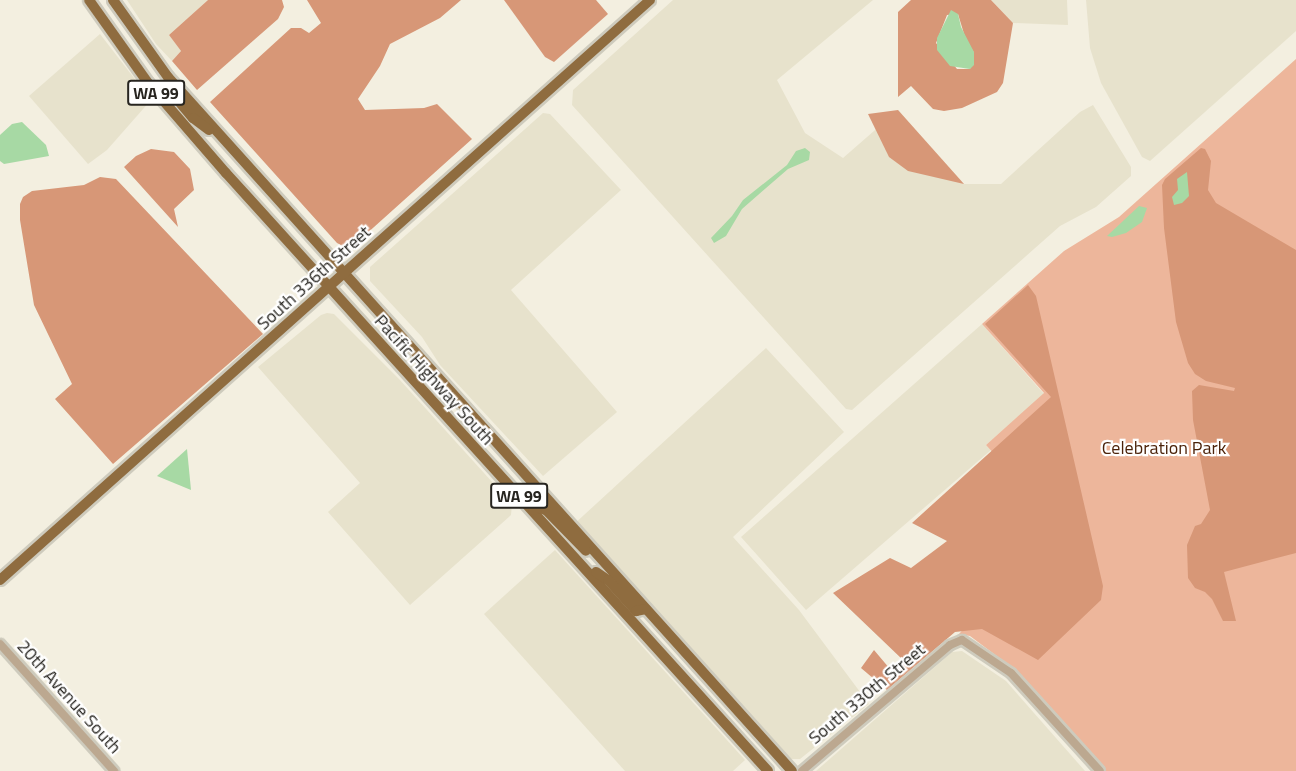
<!DOCTYPE html>
<html>
<head>
<meta charset="utf-8">
<style>
	body { margin:0 }
	#map { position:relative; width:1296px; height:771px; overflow:hidden; background:#f3efe0; font-family:"Titillium Web",sans-serif }
	div>[style] { position:absolute }
	.built>* { inset:0; background:#e7e2cc }
	.green>* { inset:0; background:#edb69b }
	.forest>* { inset:0; background:#d79777 }
	.water>* { inset:0; background:#a7d9a4 }
	.roads { filter:drop-shadow(2px 0 #cecbbd) drop-shadow(-2px 0 #cecbbd) drop-shadow(0 2px #cecbbd) drop-shadow(0 -2px #cecbbd) }
	.minor>* { height:8px; margin:-4px; padding:0 4px; transform-origin:4px; border-radius:4px; background:#bca890 }
	.major>* { height:10px; margin:-5px; padding:0 5px; transform-origin:5px; border-radius:5px; background:#8f6c3f }
	span { translate:-50% -50%; white-space:nowrap; text-align:center; line-height:1.15; -webkit-text-stroke:4.5px #fff; paint-order:stroke }
	.shield-label span { padding:2px 4px; background:#fff; border:2px solid; border-radius:4px; -webkit-text-stroke-width:0 }
	.shield-label { font-size:16px; color:#272520; font-weight:700 }
	.street-label { font-size:18px; color:#272520 }
	.park-label { font-size:18px; color:#4b2209 }
</style>
</head>
<body>
<div id="map">
	<div class="built">
		<div style="clip-path:polygon(127px 0,208px 0,169px 35px,181px 51px,172px 61px,156px 44px)"></div>
		<div style="clip-path:polygon(673px 0,873px 0,777px 80px,805px 133px,843px 158px,898px 110px,964px 184px,1001px 184px,1080px 112px,1093px 105px,1131px 167px,1131px 176px,1096px 207px,1060px 226px,852px 410px,846px 409px,572px 105px,573px 90px)"></div>
		<div style="clip-path:polygon(991px 0,1067px 0,1068px 25px,1013px 23px)"></div>
		<div style="clip-path:polygon(1086px 0,1296px 0,1296px 31px,1150px 161px,1142px 157px,1101px 83px,1090px 48px)"></div>
		<div style="clip-path:polygon(100px 34px,151px 100px,107px 150px,88px 164px,29px 96px)"></div>
		<div style="clip-path:polygon(543px 113px,550px 114px,621px 190px,511px 290px,617px 412px,543px 476px,440px 365px,422px 337px,370px 281px,370px 267px)"></div>
		<div style="clip-path:polygon(327px 313px,334px 314px,399px 379px,512px 504px,511px 515px,410px 605px,328px 512px,360px 483px,258px 367px,321px 315px)"></div>
		<div style="clip-path:polygon(982px 324px,1044px 394px,986px 445px,991px 450px,806px 610px,741px 537px)"></div>
		<div style="clip-path:polygon(766px 348px,844px 432px,733px 537px,799px 610px,869px 704px,800px 759px,781px 759px,572px 526px)"></div>
		<div style="clip-path:polygon(555px 550px,745px 760px,733px 771px,625px 771px,484px 614px)"></div>
		<div style="clip-path:polygon(962px 651px,1006px 681px,1085px 771px,816px 771px,952px 652px)"></div>
	</div>
	<div class="green">
		<div style="clip-path:polygon(1296px 59px,1296px 771px,1101px 771px,1018px 672px,970px 636px,959px 634px,989px 601px,1052px 518px,986px 445px,1044px 393px,982px 324px,1064px 251px,1119px 217px)"></div>
	</div>
	<div class="forest">
		<div style="clip-path:polygon(208px 0,282px 0,284px 7px,278px 19px,197px 90px,172px 61px,181px 51px,169px 35px)"></div>
		<div style="clip-path:polygon(307px 0,461px 0,440px 18px,390px 44px,380px 66px,358px 99px,365px 110px,424px 108px,437px 104px,472px 139px,354px 245px,345px 247px,337px 243px,210px 102px,291px 28px,301px 28px,309px 33px,321px 23px)"></div>
		<div style="clip-path:polygon(504px 0,596px 0,608px 14px,554px 62px,545px 57px)"></div>
		<div style="clip-path:polygon(evenodd,911px 0,991px 0,1013px 23px,1003px 83px,997px 92px,962px 108px,944px 111px,933px 109px,911px 86px,898px 97px,898px 12px,911px 0,958px 14px,965px 37px,974px 53px,970px 69px,957px 69px,936px 43px,947px 15px,958px 14px)"></div>
		<div style="clip-path:polygon(898px 110px,964px 184px,908px 171px,889px 157px,868px 114px)"></div>
		<div style="clip-path:polygon(1201px 148px,1205px 149px,1211px 161px,1208px 190px,1216px 203px,1296px 250px,1296px 553px,1224px 572px,1236px 621px,1223px 621px,1212px 599px,1205px 592px,1195px 588px,1188px 578px,1187px 545px,1195px 526px,1201px 524px,1210px 510px,1193px 420px,1192px 391px,1199px 385px,1234px 391px,1235px 388px,1206px 381px,1195px 374px,1188px 363px,1176px 322px,1164px 228px,1162px 185px,1165px 179px)"></div>
		<div style="clip-path:polygon(151px 149px,174px 152px,190px 169px,194px 190px,174px 209px,178px 227px,124px 167px,136px 156px)"></div>
		<div style="clip-path:polygon(100px 177px,116px 179px,263px 334px,113px 464px,55px 399px,72px 384px,34px 305px,20px 220px,20px 204px,23px 197px,32px 191px,84px 185px)"></div>
		<div style="clip-path:polygon(1028px 285px,1036px 296px,1103px 586px,1101px 600px,1038px 660px,982px 629px,955px 632px,887px 690px,861px 668px,874px 650px,890px 669px,903px 660px,833px 593px,890px 558px,911px 568px,947px 541px,912px 523px,1051px 397px,985px 324px)"></div>
	</div>
	<div class="water">
		<div style="clip-path:polygon(951px 10px,958px 14px,961px 27px,974px 52px,974px 65px,970px 69px,950px 66px,937px 50px,937px 38px)"></div>
		<div style="clip-path:polygon(22px 122px,46px 145px,49px 156px,4px 164px,0 161px,0 135px,12px 124px)"></div>
		<div style="clip-path:polygon(805px 148px,810px 152px,809px 160px,788px 169px,742px 209px,726px 236px,714px 243px,711px 238px,732px 216px,743px 200px,787px 165px,796px 151px)"></div>
		<div style="clip-path:polygon(1187px 172px,1189px 196px,1182px 203px,1174px 205px,1172px 197px,1178px 190px,1177px 179px)"></div>
		<div style="clip-path:polygon(1139px 206px,1147px 208px,1142px 222px,1126px 233px,1112px 237px,1107px 236px)"></div>
		<div style="clip-path:polygon(187px 449px,191px 490px,157px 476px)"></div>
	</div>
	<div class="roads">
		<div class="minor">
			<div style="left:0;top:644px;width:171px;rotate:48.1deg"></div>
			<div style="left:802px;top:771px;width:194px;rotate:-40.4deg"></div>
			<div style="left:950px;top:645px;width:13px;rotate:-23deg"></div>
			<div style="left:962px;top:640px;width:59px;rotate:34deg"></div>
			<div style="left:1011px;top:673px;width:132px;rotate:47.8deg"></div>
		</div>
		<div class="major">
			<div style="left:89px;top:0;width:102px;rotate:54.6deg"></div>
			<div style="left:148px;top:83px;width:119px;rotate:49.1deg"></div>
			<div style="left:226px;top:173px;width:807px;rotate:47.81deg"></div>
			<div style="left:113px;top:0;width:95px;rotate:54.5deg"></div>
			<div style="left:168px;top:77px;width:933px;rotate:48.04deg"></div>
			<div style="left:159px;top:96px;width:9px;rotate:-41deg"></div>
			<div style="left:166px;top:90px;width:5px;rotate:22deg"></div>
			<div style="left:171px;top:92px;width:34px;rotate:50deg"></div>
			<div style="left:193px;top:118px;width:20px;rotate:37deg"></div>
			<div style="left:533px;top:510px;width:6px;rotate:-18deg"></div>
			<div style="left:539px;top:508px;width:7px;rotate:16deg"></div>
			<div style="left:546px;top:510px;width:57px;rotate:45.7deg"></div>
			<div style="left:596px;top:572px;width:14px;rotate:34deg"></div>
			<div style="left:608px;top:580px;width:42px;rotate:47.9deg"></div>
			<div style="left:636px;top:611px;width:10px;rotate:-11deg"></div>
			<div style="left:0;top:580px;width:871px;rotate:-41.74deg"></div>
		</div>
	</div>
	<div class="shield-label">
		<span style="left:156px;top:93px">WA 99</span>
		<span style="left:519px;top:496px">WA 99</span>
	</div>
	<div class="street-label">
		<span style="left:314px;top:278px;rotate:-42deg">South 336th Street</span>
		<span style="left:434px;top:380px;rotate:48deg">Pacific Highway South</span>
		<span style="left:867px;top:694px;rotate:-40deg">South 330th Street</span>
		<span style="left:69px;top:697px;rotate:48deg">20th Avenue South</span>
	</div>
	<div class="park-label">
		<span style="left:1164px;top:448px">Celebration Park</span>
	</div>
</div>
</body>
</html>
